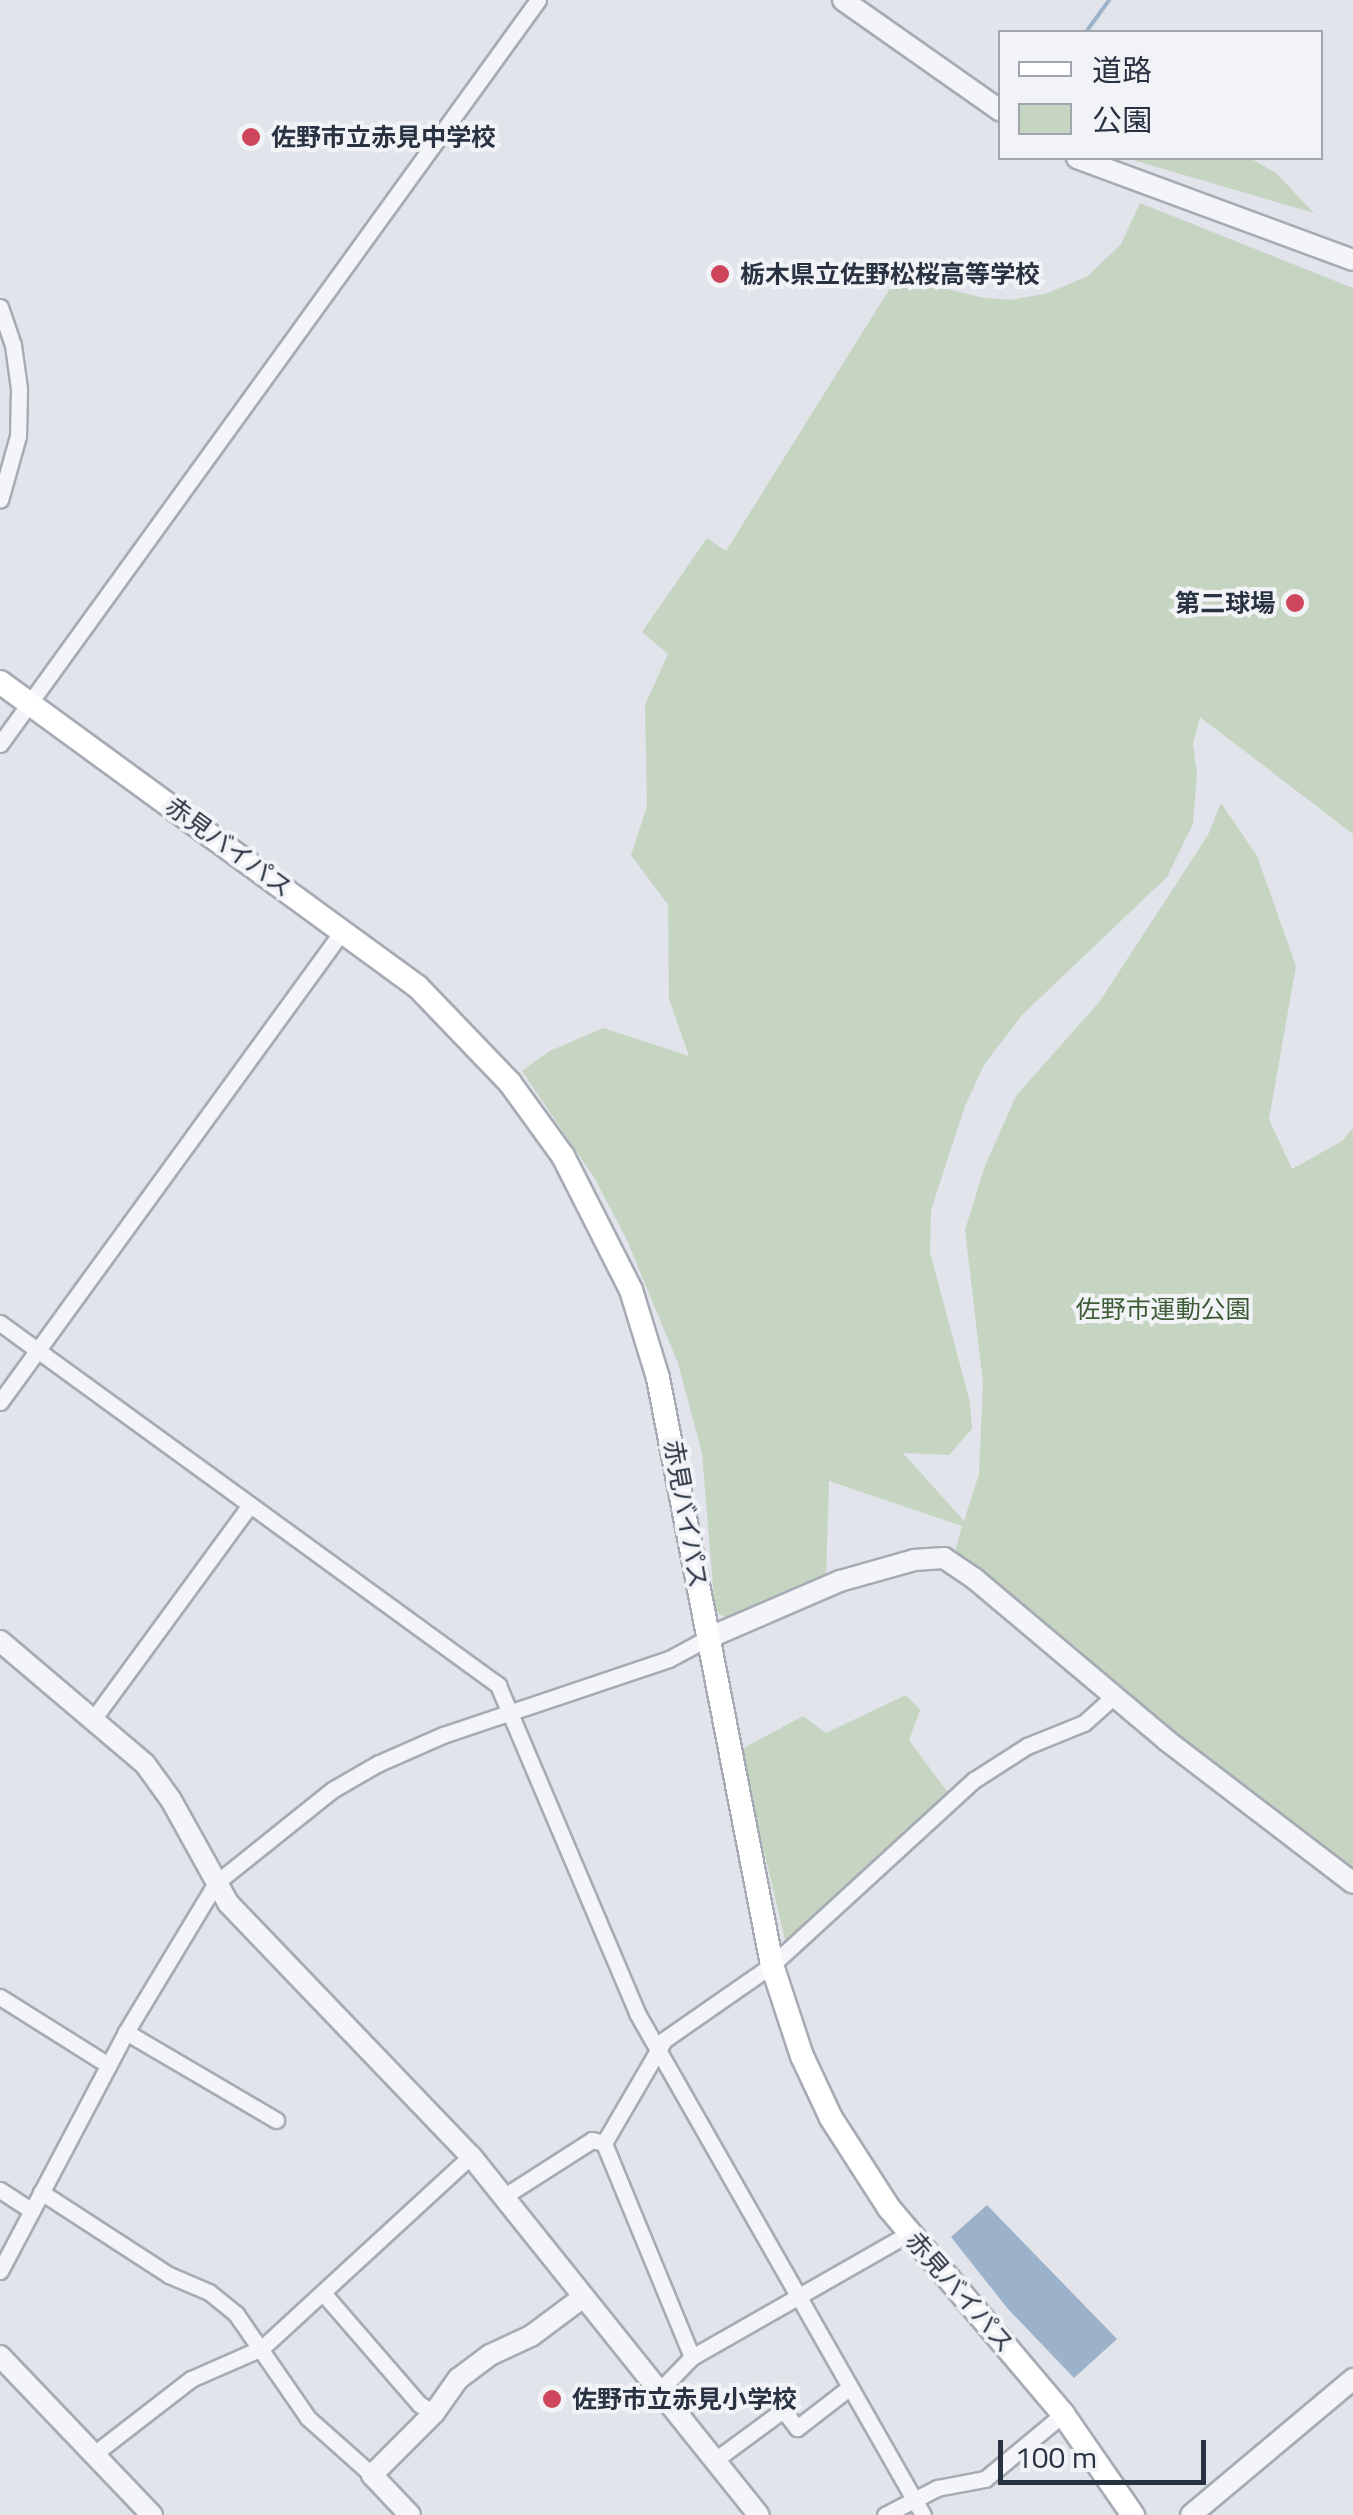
<!DOCTYPE html>
<html>
<head>
<meta charset="utf-8">
<style>
	body { margin:0 }
	#map { position:relative; width:1353px; height:2515px; overflow:hidden; background:#e1e4ea; font-family:"Titillium Web","Noto Sans JP",sans-serif }
	div>[style] { position:absolute }
	.green>* { inset:0; background:#c6d4c2 }
	.water>* { inset:0; background:#9cb2ca }
	.stream>* { height:4px; margin:-2px; padding:0 2px; transform-origin:2px; border-radius:2px; background:#9cb2ca }
	.roads { filter:drop-shadow(2px 0 #a6abb4) drop-shadow(-2px 0 #a6abb4) drop-shadow(0 2px #a6abb4) drop-shadow(0 -2px #a6abb4) }
	.minor>* { height:15px; margin:-7.5px; padding:0 7.5px; transform-origin:7.5px; border-radius:7.5px; background:#f4f5f8 }
	.tertiary>* { height:20px; margin:-10px; padding:0 10px; transform-origin:10px; border-radius:10px; background:#f4f5f8 }
	.secondary>* { height:22px; margin:-11px; padding:0 11px; transform-origin:11px; border-radius:11px; background:#fff }
	.dots>* { width:28px; height:28px; translate:-50% -50%; box-sizing:border-box; border:5px solid #f1f3f7; border-radius:50% }
	span { translate:-50% -50%; white-space:nowrap; text-align:center; line-height:1.15; -webkit-text-stroke:8px #f1f3f7; paint-order:stroke }
	.poi-label { font-size:25px; color:#293241; font-weight:700 }
	.left { translate:0 -50%; text-align:left }
	.right { translate:-100% -50%; text-align:right }
	.street-label { font-size:25px; color:#293241 }
	.park-label { font-size:25px; color:#3e5d37 }
	.legend { position:absolute; left:998px; top:30px; width:325px; height:130px; box-sizing:border-box; background:#f1f3f7; border:2px solid #a1a6ae; margin:0; padding:12px 18px; list-style:none; font-size:30px; color:#293241 }
	.legend li { display:flex; align-items:center; gap:20px; height:50px }
	.legend b { width:50px; border:2px solid #a1a6ae }
	.scale { position:absolute; left:998px; top:2440px; width:208px; height:45px; box-sizing:border-box; border:5px solid #293241; border-top:0; padding-left:12px; font-size:30px; line-height:35px; white-space:nowrap; color:#293241; -webkit-text-stroke:8px #f1f3f7; paint-order:stroke }
</style>
</head>
<body>
<div id="map">
	<div class="green">
		<div style="clip-path:polygon(1126px 158px,1250px 158px,1276px 173px,1314px 213px)"></div>
		<div style="clip-path:polygon(1140px 203px,1353px 288px,1353px 834px,1200px 717px,1193px 744px,1197px 773px,1193px 824px,1167px 877px,1022px 1015px,984px 1065px,965px 1106px,931px 1210px,930px 1252px,970px 1402px,972px 1429px,949px 1455px,903px 1453px,964px 1521px,979px 1474px,983px 1383px,965px 1230px,985px 1166px,1016px 1096px,1100px 1001px,1208px 835px,1221px 803px,1257px 856px,1296px 966px,1269px 1119px,1292px 1169px,1342px 1141px,1353px 1128px,1353px 1872px,1176px 1736px,954px 1555px,962px 1526px,829px 1481px,826px 1576px,728px 1619px,715px 1611px,702px 1453px,678px 1363px,626px 1238px,595px 1179px,522px 1071px,550px 1051px,603px 1028px,689px 1056px,669px 999px,668px 905px,631px 855px,647px 806px,645px 705px,668px 654px,642px 632px,707px 538px,726px 551px,897px 277px,984px 298px,1011px 300px,1048px 293px,1088px 276px,1121px 244px)"></div>
		<div style="clip-path:polygon(906px 1695px,920px 1710px,909px 1740px,951px 1797px,787px 1948px,740px 1750px,803px 1716px,826px 1733px)"></div>
	</div>
	<div class="water">
		<div style="clip-path:polygon(987px 2205px,1117px 2339px,1074px 2378px,1008px 2309px,951px 2237px)"></div>
	</div>
	<div class="stream">
		<div style="left:1086px;top:32px;width:39px;rotate:-54deg"></div>
	</div>
	<div class="roads">
		<div class="minor">
			<div style="left:0;top:307px;width:40px;rotate:71.1deg"></div>
			<div style="left:13px;top:345px;width:44px;rotate:82.2deg"></div>
			<div style="left:19px;top:389px;width:47px;rotate:91.2deg"></div>
			<div style="left:18px;top:436px;width:66px;rotate:105.7deg"></div>
			<div style="left:0;top:744px;width:918px;rotate:-54.13deg"></div>
			<div style="left:0;top:1323px;width:616px;rotate:36.01deg"></div>
			<div style="left:498px;top:1685px;width:356px;rotate:67deg"></div>
			<div style="left:637px;top:2013px;width:578px;rotate:60.33deg"></div>
			<div style="left:0;top:1402px;width:583px;rotate:-53.99deg"></div>
			<div style="left:94px;top:1718px;width:264px;rotate:-53.8deg"></div>
			<div style="left:0;top:1997px;width:128px;rotate:32.2deg"></div>
			<div style="left:126px;top:2032px;width:174px;rotate:30.4deg"></div>
			<div style="left:0;top:2190px;width:38px;rotate:33deg"></div>
			<div style="left:41px;top:2192px;width:153px;rotate:33deg"></div>
			<div style="left:169px;top:2275px;width:43px;rotate:23deg"></div>
			<div style="left:209px;top:2292px;width:35px;rotate:39deg"></div>
			<div style="left:236px;top:2314px;width:126px;rotate:55.3deg"></div>
			<div style="left:308px;top:2418px;width:86px;rotate:41.7deg"></div>
			<div style="left:503px;top:2197px;width:106px;rotate:-32.6deg"></div>
			<div style="left:592px;top:2140px;width:12px;rotate:14deg"></div>
			<div style="left:0;top:2271px;width:270px;rotate:-62.2deg"></div>
			<div style="left:126px;top:2032px;width:174px;rotate:-58.9deg"></div>
			<div style="left:216px;top:1883px;width:149px;rotate:-38.7deg"></div>
			<div style="left:332px;top:1790px;width:54px;rotate:-29.9deg"></div>
			<div style="left:379px;top:1763px;width:70px;rotate:-23.6deg"></div>
			<div style="left:443px;top:1735px;width:238px;rotate:-18.6deg"></div>
			<div style="left:669px;top:1659px;width:44px;rotate:-28.3deg"></div>
			<div style="left:323px;top:2293px;width:147px;rotate:49.1deg"></div>
			<div style="left:419px;top:2404px;width:17px;rotate:31deg"></div>
			<div style="left:692px;top:2357px;width:231px;rotate:-112.4deg"></div>
			<div style="left:604px;top:2143px;width:119px;rotate:-59.8deg"></div>
			<div style="left:664px;top:2040px;width:131px;rotate:-34.8deg"></div>
			<div style="left:772px;top:1965px;width:274px;rotate:-42.5deg"></div>
			<div style="left:974px;top:1780px;width:63px;rotate:-32.7deg"></div>
			<div style="left:1027px;top:1746px;width:61px;rotate:-22deg"></div>
			<div style="left:1084px;top:1723px;width:39px;rotate:-42deg"></div>
			<div style="left:658px;top:2392px;width:49px;rotate:-45.8deg"></div>
			<div style="left:692px;top:2357px;width:250px;rotate:-29.7deg"></div>
			<div style="left:94px;top:2454px;width:123px;rotate:-37.7deg"></div>
			<div style="left:191px;top:2379px;width:77px;rotate:-23.6deg"></div>
			<div style="left:262px;top:2348px;width:284px;rotate:-42.6deg"></div>
			<div style="left:715px;top:2460px;width:84px;rotate:-36.3deg"></div>
			<div style="left:783px;top:2410px;width:23px;rotate:52deg"></div>
			<div style="left:797px;top:2428px;width:67px;rotate:-37.7deg"></div>
			<div style="left:885px;top:2515px;width:59px;rotate:-27.4deg"></div>
			<div style="left:937px;top:2488px;width:49px;rotate:-10.6deg"></div>
			<div style="left:985px;top:2479px;width:102px;rotate:-39.8deg"></div>
		</div>
		<div class="tertiary">
			<div style="left:843px;top:0;width:193px;rotate:35.1deg"></div>
			<div style="left:1077px;top:158px;width:294px;rotate:20.3deg"></div>
			<div style="left:708px;top:1638px;width:144px;rotate:-23.4deg"></div>
			<div style="left:840px;top:1581px;width:77px;rotate:-15.8deg"></div>
			<div style="left:914px;top:1560px;width:30px;rotate:-4deg"></div>
			<div style="left:944px;top:1558px;width:37px;rotate:34deg"></div>
			<div style="left:975px;top:1579px;width:250px;rotate:40.1deg"></div>
			<div style="left:1166px;top:1740px;width:235px;rotate:37.4deg"></div>
			<div style="left:0;top:1641px;width:190px;rotate:40.3deg"></div>
			<div style="left:145px;top:1764px;width:44px;rotate:54.2deg"></div>
			<div style="left:171px;top:1800px;width:118px;rotate:61deg"></div>
			<div style="left:228px;top:1903px;width:351px;rotate:46.2deg"></div>
			<div style="left:471px;top:2156px;width:460px;rotate:51.3deg"></div>
			<div style="left:0;top:2356px;width:220px;rotate:46.3deg"></div>
			<div style="left:410px;top:2515px;width:55px;rotate:-133.5deg"></div>
			<div style="left:372px;top:2475px;width:88px;rotate:-45deg"></div>
			<div style="left:434px;top:2413px;width:42px;rotate:-54.8deg"></div>
			<div style="left:458px;top:2379px;width:40px;rotate:-37deg"></div>
			<div style="left:490px;top:2355px;width:45px;rotate:-24.9deg"></div>
			<div style="left:531px;top:2336px;width:64px;rotate:-36.7deg"></div>
			<div style="left:1191px;top:2515px;width:212px;rotate:-40deg"></div>
		</div>
		<div class="secondary">
			<div style="left:0;top:682px;width:517px;rotate:36.12deg"></div>
			<div style="left:418px;top:987px;width:133px;rotate:46.2deg"></div>
			<div style="left:510px;top:1083px;width:90px;rotate:54deg"></div>
			<div style="left:563px;top:1156px;width:150px;rotate:63.1deg"></div>
			<div style="left:631px;top:1290px;width:92px;rotate:72.9deg"></div>
			<div style="left:658px;top:1378px;width:598px;rotate:79.01deg"></div>
			<div style="left:772px;top:1965px;width:96px;rotate:71.8deg"></div>
			<div style="left:802px;top:2056px;width:68px;rotate:64.9deg"></div>
			<div style="left:831px;top:2118px;width:107px;rotate:57.2deg"></div>
			<div style="left:889px;top:2208px;width:270px;rotate:49.8deg"></div>
			<div style="left:1063px;top:2414px;width:123px;rotate:55.3deg"></div>
		</div>
	</div>
	<div class="dots">
		<div style="left:251px;top:137px;background:#ce465b"></div>
		<div style="left:720px;top:274px;background:#ce465b"></div>
		<div style="left:1295px;top:603px;background:#ce465b"></div>
		<div style="left:552px;top:2399px;background:#ce465b"></div>
	</div>
	<div class="poi-label">
		<span class="left" style="left:271px;top:137px">佐野市立赤見中学校</span>
		<span class="left" style="left:740px;top:274px">栃木県立佐野松桜高等学校</span>
		<span class="right" style="left:1275px;top:603px">第二球場</span>
		<span class="left" style="left:572px;top:2399px">佐野市立赤見小学校</span>
	</div>
	<div class="street-label">
		<span style="left:229px;top:847px;rotate:36deg">赤見バイパス</span>
		<span style="left:686px;top:1514px;rotate:80deg">赤見バイパス</span>
		<span style="left:960px;top:2292px;rotate:49deg">赤見バイパス</span>
	</div>
	<div class="park-label">
		<span style="left:1163px;top:1309px">佐野市運動公園</span>
	</div>
	<ul class="legend">
	<li><b style="height:12px;background:#fff"></b>道路</li>
	<li><b style="height:28px;background:#c6d4c2"></b>公園</li>
	</ul>
	<div class="scale">100 m</div>
</div>
</body>
</html>
